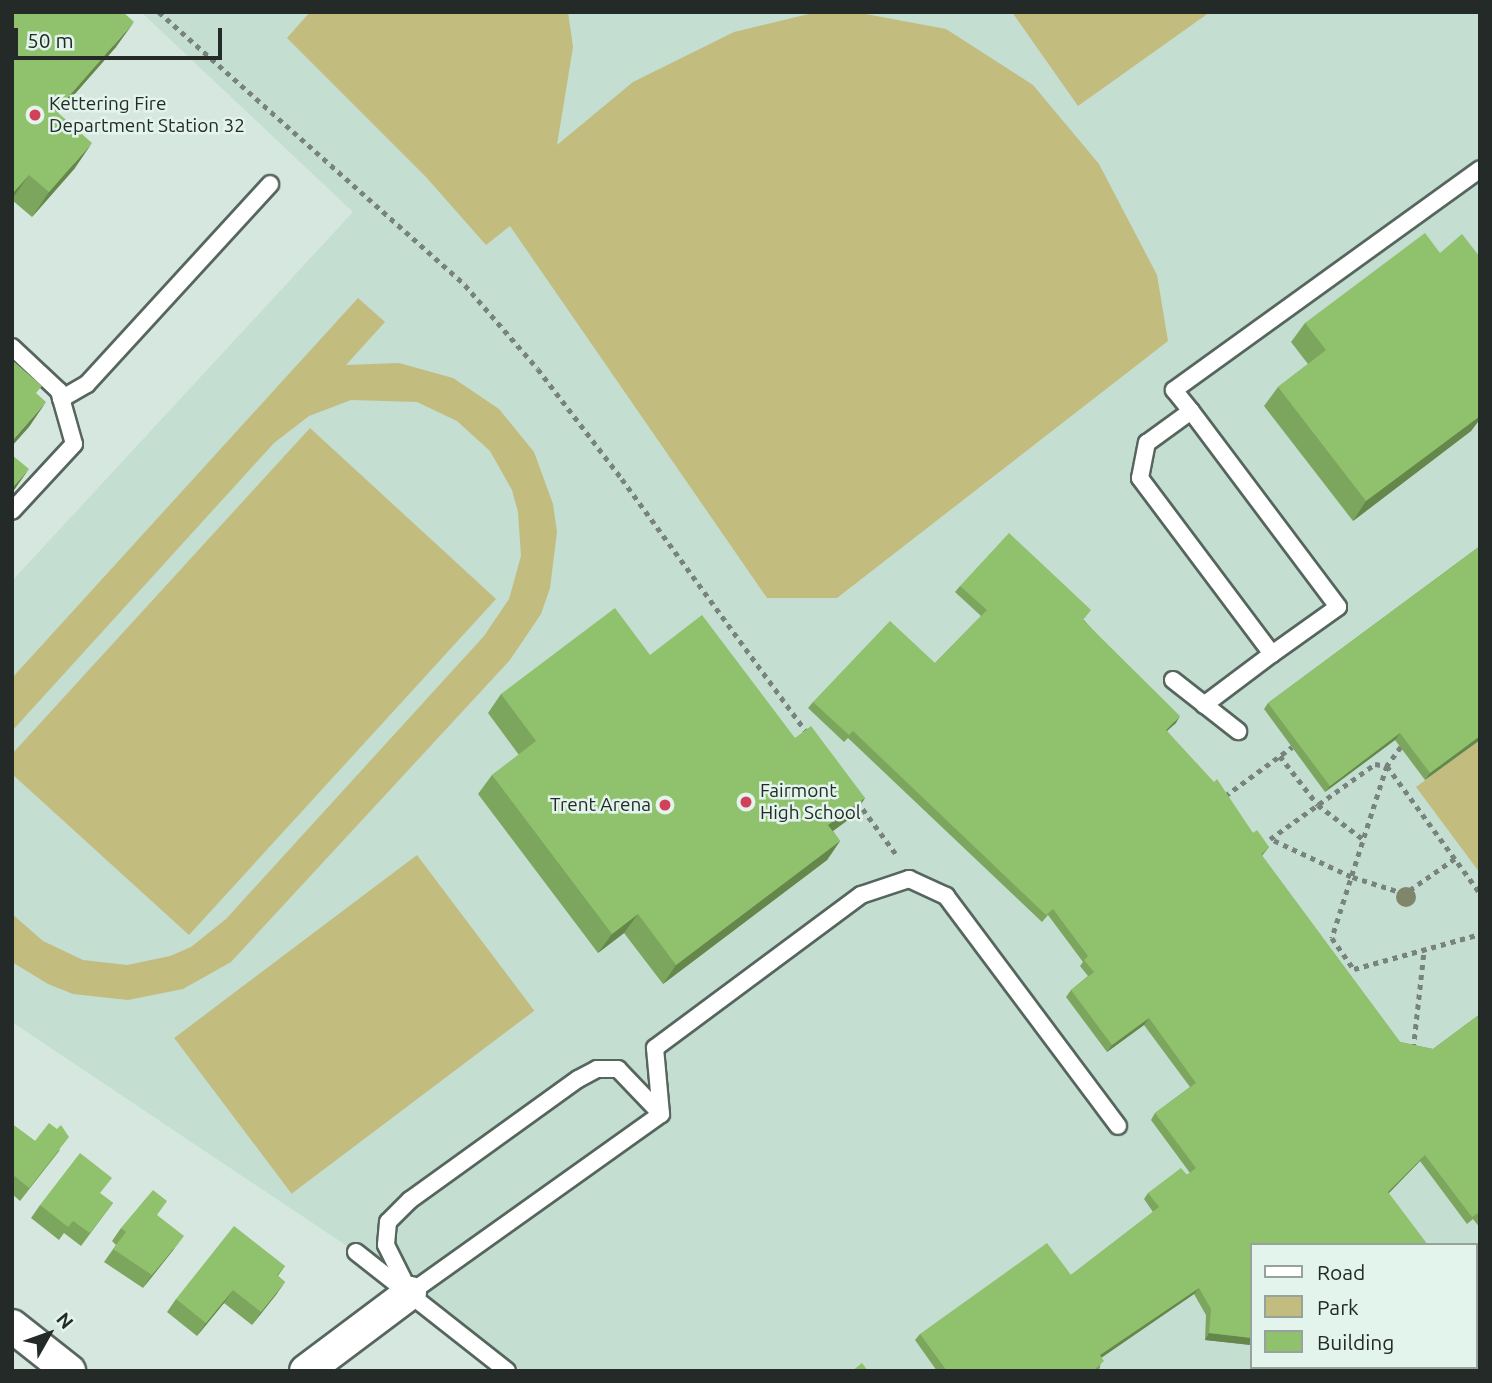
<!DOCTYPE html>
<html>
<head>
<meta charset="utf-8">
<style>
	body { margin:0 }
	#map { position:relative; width:1492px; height:1383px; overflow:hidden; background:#d5e7de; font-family:Ubuntu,sans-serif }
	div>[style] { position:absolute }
	.built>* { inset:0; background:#c4ded1 }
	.green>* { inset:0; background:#c2bc7f; transform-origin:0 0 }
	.path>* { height:4.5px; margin-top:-2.25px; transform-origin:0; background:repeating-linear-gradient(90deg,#78837e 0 5px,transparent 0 10px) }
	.roads { filter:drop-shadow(2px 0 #56665e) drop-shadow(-2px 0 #56665e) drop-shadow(0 2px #56665e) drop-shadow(0 -2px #56665e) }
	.service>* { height:16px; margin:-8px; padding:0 8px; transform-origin:8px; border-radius:8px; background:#fff }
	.minor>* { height:32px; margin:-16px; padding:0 16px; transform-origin:16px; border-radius:16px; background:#fff }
	.trees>* { width:20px; height:20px; margin:-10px; border-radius:50%; background:#808669 }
	.wall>* { inset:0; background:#7ca65e; transform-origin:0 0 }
	.shaded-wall>* { inset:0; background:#65874c }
	.building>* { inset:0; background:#90c16d }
	.dots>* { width:19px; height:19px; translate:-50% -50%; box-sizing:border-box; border:4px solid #e2f4eb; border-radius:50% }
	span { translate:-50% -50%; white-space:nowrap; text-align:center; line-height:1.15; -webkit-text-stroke:5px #e2f4eb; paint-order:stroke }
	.poi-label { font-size:19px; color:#242a27 }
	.left { translate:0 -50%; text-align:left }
	.right { translate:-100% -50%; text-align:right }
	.frame { position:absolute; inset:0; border:14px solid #242a27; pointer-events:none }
	.legend { position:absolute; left:1250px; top:1243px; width:228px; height:126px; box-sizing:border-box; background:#e2f4eb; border:2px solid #96a39d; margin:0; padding:9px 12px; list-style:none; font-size:21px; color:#242a27 }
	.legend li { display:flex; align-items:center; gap:14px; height:35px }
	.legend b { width:35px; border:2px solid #96a39d }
	.north { position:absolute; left:14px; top:1299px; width:70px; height:70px; -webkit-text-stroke:5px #e2f4eb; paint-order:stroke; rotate:50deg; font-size:19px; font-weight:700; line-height:28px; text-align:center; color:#242a27 }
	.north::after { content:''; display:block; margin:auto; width:24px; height:32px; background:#242a27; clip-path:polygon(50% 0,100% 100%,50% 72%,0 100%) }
	.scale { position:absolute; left:14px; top:28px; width:208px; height:32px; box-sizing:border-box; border:4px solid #242a27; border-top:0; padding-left:9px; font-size:21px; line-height:24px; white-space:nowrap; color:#242a27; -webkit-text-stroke:5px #e2f4eb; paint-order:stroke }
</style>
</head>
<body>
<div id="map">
	<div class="built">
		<div style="clip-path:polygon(evenodd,141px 12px,1480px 12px,1480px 1371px,507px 1371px,356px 1252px,12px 1022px,12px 581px,353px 212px,141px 12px,1252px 1245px,1476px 1245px,1476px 1367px,1252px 1367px,1252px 1245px)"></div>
	</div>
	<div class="green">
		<div style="clip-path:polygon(310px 12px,568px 12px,573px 47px,557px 145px,633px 82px,734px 32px,817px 12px,855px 12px,946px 29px,1033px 85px,1099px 164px,1157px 275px,1168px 341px,837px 598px,767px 598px,510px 226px,486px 245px,426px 177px,287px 38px)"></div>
		<div style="clip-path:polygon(1012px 12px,1210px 12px,1078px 106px)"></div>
		<div style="clip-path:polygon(358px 298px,385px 322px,346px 365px,399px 363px,453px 378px,499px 409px,534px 452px,553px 504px,557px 532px,550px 588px,541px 614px,510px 660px,231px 962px,183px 989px,128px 1000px,73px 994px,48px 984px,12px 962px,12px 914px,43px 941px,83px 960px,127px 965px,170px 956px,191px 947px,226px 919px,484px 636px,509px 599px,521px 556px,518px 512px,512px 490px,490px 451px,457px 421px,417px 402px,351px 400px,309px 416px,274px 443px,12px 731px,12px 678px)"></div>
		<div style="clip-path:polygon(310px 428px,496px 599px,189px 935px,12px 774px,12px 754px)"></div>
		<div style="clip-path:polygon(1480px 740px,1480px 873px,1416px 787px)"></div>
		<div style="left:417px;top:855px;width:195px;height:304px;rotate:53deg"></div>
	</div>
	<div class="path">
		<div style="left:159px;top:12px;width:410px;rotate:41.7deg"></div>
		<div style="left:465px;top:285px;width:111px;rotate:49deg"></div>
		<div style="left:538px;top:369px;width:138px;rotate:52.6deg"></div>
		<div style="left:622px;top:479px;width:317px;rotate:53.9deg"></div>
		<div style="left:1401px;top:747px;width:24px;rotate:126deg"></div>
		<div style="left:1387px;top:766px;width:181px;rotate:107.7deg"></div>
		<div style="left:1332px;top:938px;width:38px;rotate:55deg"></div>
		<div style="left:1354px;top:969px;width:131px;rotate:-15.5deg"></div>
		<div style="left:1280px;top:756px;width:62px;rotate:52.2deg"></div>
		<div style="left:1318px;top:805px;width:56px;rotate:37.1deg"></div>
		<div style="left:1225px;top:796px;width:83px;rotate:-36.2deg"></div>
		<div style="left:857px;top:801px;width:66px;rotate:53.7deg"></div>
		<div style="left:1455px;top:859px;width:61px;rotate:145deg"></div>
		<div style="left:1405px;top:894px;width:57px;rotate:-162.5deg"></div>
		<div style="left:1351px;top:877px;width:89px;rotate:-154.9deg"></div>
		<div style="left:1270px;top:839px;width:129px;rotate:-35.5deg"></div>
		<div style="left:1375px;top:764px;width:12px;rotate:9deg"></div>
		<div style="left:1387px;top:766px;width:157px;rotate:53.8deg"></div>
		<div style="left:1413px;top:1049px;width:101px;rotate:-83.7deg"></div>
	</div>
	<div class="roads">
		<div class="service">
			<div style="left:12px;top:347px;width:64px;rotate:43.1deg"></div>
			<div style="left:59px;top:391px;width:55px;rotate:74.2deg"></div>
			<div style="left:74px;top:444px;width:91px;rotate:132.8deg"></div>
			<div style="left:61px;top:399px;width:30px;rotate:-30deg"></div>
			<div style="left:87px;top:384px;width:271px;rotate:-47.5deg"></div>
			<div style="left:1191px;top:411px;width:245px;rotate:53.1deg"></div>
			<div style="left:1338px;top:607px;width:81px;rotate:144.5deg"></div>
			<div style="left:1272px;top:654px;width:220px;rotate:-126.9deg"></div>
			<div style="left:1140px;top:478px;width:36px;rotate:-79deg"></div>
			<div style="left:1147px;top:443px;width:54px;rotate:-36deg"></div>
			<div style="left:1191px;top:411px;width:27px;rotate:-129deg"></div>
			<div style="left:1174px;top:390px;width:377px;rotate:-35.8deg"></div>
			<div style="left:1173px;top:680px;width:83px;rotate:38.1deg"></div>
			<div style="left:1204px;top:705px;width:85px;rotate:-36.9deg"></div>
			<div style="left:661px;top:1114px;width:62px;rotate:-133.7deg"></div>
			<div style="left:618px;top:1069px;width:21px;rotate:180deg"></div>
			<div style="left:597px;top:1069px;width:21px;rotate:152deg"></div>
			<div style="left:578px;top:1079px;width:207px;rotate:144.2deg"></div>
			<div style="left:410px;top:1200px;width:31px;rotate:135deg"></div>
			<div style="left:388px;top:1222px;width:23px;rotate:95deg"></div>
			<div style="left:386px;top:1245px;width:54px;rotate:63.4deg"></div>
			<div style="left:410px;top:1293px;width:308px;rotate:-35.5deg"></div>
			<div style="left:661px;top:1114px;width:66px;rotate:-95.2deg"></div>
			<div style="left:655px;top:1048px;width:257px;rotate:-36.6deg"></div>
			<div style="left:861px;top:895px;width:51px;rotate:-18.4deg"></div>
			<div style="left:909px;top:879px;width:41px;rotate:24.7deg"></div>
			<div style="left:946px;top:896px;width:287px;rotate:53.2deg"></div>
			<div style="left:356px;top:1252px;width:192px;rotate:38.2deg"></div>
		</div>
		<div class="minor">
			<div style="left:12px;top:1326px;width:73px;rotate:38.3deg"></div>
			<div style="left:306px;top:1371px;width:130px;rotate:-36.9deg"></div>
		</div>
	</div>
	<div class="trees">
		<div style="left:1406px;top:897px"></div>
	</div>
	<div class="wall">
		<div style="clip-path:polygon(12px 12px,116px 47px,58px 113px,75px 168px,32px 217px,12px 200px)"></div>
		<div style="clip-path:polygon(1480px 257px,1480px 419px,1471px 431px,1353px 521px,1264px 406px,1278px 387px,1308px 364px,1291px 342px,1305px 323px)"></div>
		<div style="clip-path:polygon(1480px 546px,1480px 740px,1425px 780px,1395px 740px,1325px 792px,1264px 709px,1268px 703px)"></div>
		<div style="clip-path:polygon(960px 586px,1084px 620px,1176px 723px,1167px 731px,1253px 833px,1269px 847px,1262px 856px,1400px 1042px,1433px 1049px,1480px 1014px,1480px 1228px,1473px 1219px,1467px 1224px,1420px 1161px,1389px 1193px,1252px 1245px,1251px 1345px,1205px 1340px,1206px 1315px,1194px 1294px,1101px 1358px,1100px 1368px,1096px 1371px,937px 1371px,915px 1340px,920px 1334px,1071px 1275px,1153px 1212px,1144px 1199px,1148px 1193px,1190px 1173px,1151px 1120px,1155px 1113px,1190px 1087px,1144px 1025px,1107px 1052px,1066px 997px,1071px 990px,1088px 976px,1080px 966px,1083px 962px,1048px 915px,1042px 922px,848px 738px,844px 742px,808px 708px,813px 702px,935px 663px,981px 616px,955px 592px)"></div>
		<div style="clip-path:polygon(650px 655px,795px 738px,865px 798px,852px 817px,833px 831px,840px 841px,827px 860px,663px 984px,624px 933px,598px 953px,478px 794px,492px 775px,519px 755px,488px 713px,501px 694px)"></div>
		<div style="clip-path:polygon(12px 1124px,35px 1141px,60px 1150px,20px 1201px,12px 1194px)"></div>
		<div style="clip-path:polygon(101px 1194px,113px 1203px,81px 1246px,64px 1233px,59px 1240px,31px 1218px,40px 1205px)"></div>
		<div style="clip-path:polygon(157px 1215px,174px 1249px,143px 1288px,104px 1262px,116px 1245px,112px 1241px,121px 1228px)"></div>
		<div style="clip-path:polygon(285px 1266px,278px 1276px,285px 1282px,252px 1325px,224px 1303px,197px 1336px,167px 1312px,176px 1299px)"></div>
		<div style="left:1295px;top:1367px;width:181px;height:6px"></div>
	</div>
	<div class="shaded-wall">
		<div style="clip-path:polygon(134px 22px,116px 47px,38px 136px,56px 111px)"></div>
		<div style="clip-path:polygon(92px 143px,75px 168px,32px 217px,49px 192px)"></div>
		<div style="clip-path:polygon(29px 175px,12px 199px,13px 193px)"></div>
		<div style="clip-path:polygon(46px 402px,29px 427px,12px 446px,12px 441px)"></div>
		<div style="clip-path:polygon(1480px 416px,1480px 419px,1471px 431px,1353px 521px,1366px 501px)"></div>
		<div style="clip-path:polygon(29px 469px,12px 493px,12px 488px)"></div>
		<div style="clip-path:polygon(1180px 716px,1176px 723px,1161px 736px,1166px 730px)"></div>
		<div style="clip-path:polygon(1400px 733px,1395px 740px,1325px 792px,1330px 786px)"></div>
		<div style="clip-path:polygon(1480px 736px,1480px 740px,1425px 780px,1430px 773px)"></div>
		<div style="clip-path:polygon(865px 798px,852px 817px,815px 844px,828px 825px)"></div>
		<div style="clip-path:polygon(840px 841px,827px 860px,663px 984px,676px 965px)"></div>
		<div style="clip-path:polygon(638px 914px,624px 933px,598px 953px,612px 934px)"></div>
		<div style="clip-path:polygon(1149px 1018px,1144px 1025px,1107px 1052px,1112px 1045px)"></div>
		<div style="clip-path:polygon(1425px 1155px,1420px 1161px,1384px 1198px,1388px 1192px)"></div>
		<div style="clip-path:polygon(184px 1236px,174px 1249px,143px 1288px,152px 1275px)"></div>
		<div style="clip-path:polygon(285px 1282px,276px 1295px,252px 1325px,261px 1312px)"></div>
		<div style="clip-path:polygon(1199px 1288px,1194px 1294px,1095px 1362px,1100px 1355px)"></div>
		<div style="clip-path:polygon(233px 1290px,224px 1303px,197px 1336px,206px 1323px)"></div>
		<div style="clip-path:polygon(1209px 1333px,1252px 1338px,1252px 1343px,1251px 1345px,1205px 1340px)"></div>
	</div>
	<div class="building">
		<div style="clip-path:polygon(12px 12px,123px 12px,134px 22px,56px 111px,92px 143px,49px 192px,29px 175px,13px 193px,12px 192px)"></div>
		<div style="clip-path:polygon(1425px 233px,1440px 253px,1462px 234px,1480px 257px,1480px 400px,1478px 401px,1480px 405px,1480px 416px,1366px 501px,1278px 387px,1326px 350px,1305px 323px)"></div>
		<div style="clip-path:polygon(12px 360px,42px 386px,36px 393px,46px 402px,12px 441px)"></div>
		<div style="clip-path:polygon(12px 455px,29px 469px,12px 488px)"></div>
		<div style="clip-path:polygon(1009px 533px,1091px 610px,1083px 620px,1180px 716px,1166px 730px,1214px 782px,1217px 779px,1253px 833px,1257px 830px,1269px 847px,1261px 854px,1400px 1042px,1433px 1049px,1480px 1014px,1480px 1216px,1478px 1213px,1472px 1217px,1425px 1155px,1388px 1192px,1428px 1245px,1252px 1245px,1252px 1338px,1209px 1333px,1211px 1309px,1199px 1288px,1100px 1355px,1104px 1361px,1093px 1371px,947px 1371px,920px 1334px,1047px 1243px,1071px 1275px,1159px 1207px,1148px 1193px,1181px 1168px,1187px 1175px,1196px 1168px,1155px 1113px,1196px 1083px,1149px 1018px,1112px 1045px,1071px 990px,1094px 972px,1084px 960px,1088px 956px,1053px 909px,1046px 915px,853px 731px,849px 735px,813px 702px,890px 621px,935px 663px,987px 610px,960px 586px)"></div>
		<div style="clip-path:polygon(1480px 546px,1480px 736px,1430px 773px,1400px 733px,1330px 786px,1268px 703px)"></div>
		<div style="clip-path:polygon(615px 608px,650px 655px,702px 615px,795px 738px,811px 726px,865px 798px,828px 825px,840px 841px,676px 965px,638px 914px,612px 934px,492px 775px,536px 741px,501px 694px)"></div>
		<div style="clip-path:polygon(49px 1123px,57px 1129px,61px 1125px,69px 1137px,29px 1188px,12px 1174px,12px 1124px,35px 1141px)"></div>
		<div style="clip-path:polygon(80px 1153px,112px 1178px,100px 1193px,113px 1203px,90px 1233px,73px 1221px,68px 1227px,40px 1205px)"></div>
		<div style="clip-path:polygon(153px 1190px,167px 1201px,157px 1215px,184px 1236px,152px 1275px,113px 1249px,126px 1232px,121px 1228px)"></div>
		<div style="clip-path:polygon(234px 1226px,285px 1266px,277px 1275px,285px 1282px,261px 1312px,233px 1290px,206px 1323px,176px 1299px)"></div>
		<div style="clip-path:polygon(1480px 1261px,1480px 1371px,1311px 1371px,1307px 1367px,1476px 1367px,1476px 1264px)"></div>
		<div style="clip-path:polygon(862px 1363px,868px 1371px,852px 1371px)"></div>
	</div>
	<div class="dots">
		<div style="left:35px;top:115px;background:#d1415b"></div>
		<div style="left:746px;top:802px;background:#d1415b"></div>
		<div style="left:665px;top:805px;background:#d1415b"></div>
	</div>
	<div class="poi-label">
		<span class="left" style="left:49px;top:115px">Kettering Fire<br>Department Station 32</span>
		<span class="left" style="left:760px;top:802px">Fairmont<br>High School</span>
		<span class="right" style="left:651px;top:805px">Trent Arena</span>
	</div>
	<div class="frame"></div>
	<ul class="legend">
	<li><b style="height:9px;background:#fff"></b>Road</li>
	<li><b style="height:19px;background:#c2bc7f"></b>Park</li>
	<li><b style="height:19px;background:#90c16d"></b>Building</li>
	</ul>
	<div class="north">N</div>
	<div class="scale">50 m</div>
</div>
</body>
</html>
